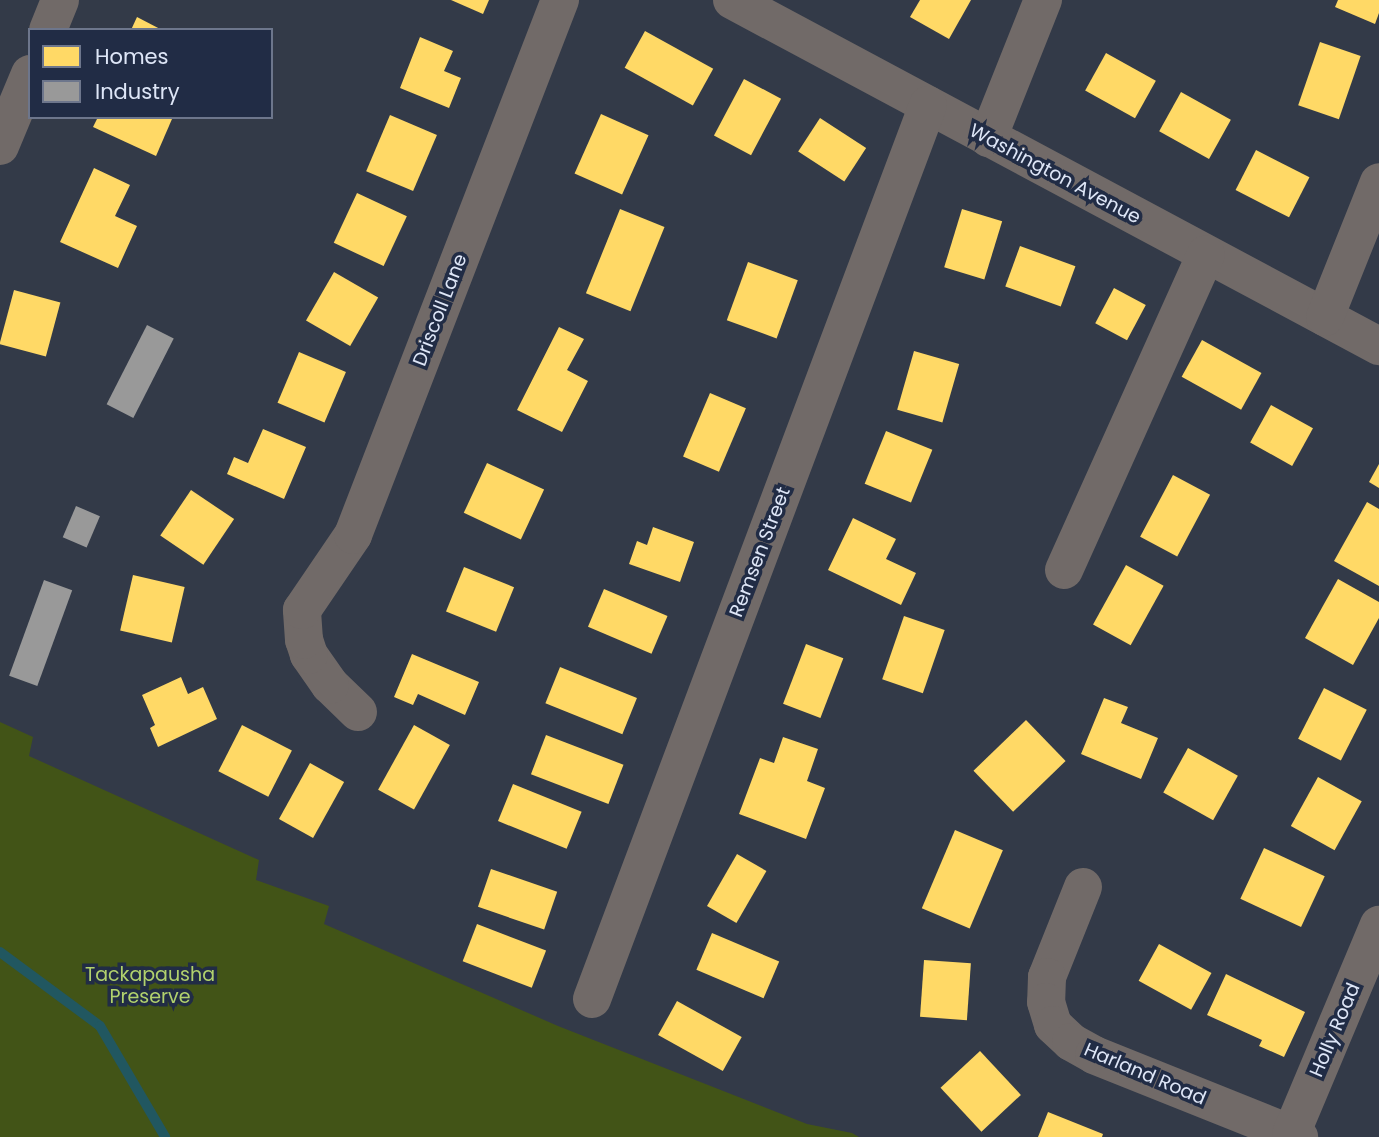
<!DOCTYPE html>
<html>
<head>
<meta charset="utf-8">
<style>
	body { margin:0 }
	#map { position:relative; width:1379px; height:1137px; overflow:hidden; background:#333a48; font-family:Poppins,sans-serif }
	div>[style] { position:absolute }
	.green>* { inset:0; background:#425417 }
	.homes>* { inset:0; background:#ffd966; transform-origin:0 0 }
	.industry>* { inset:0; background:#999; transform-origin:0 0 }
	.stream>* { height:10px; margin:-5px; padding:0 5px; transform-origin:5px; border-radius:5px; background:#215760 }
	.minor>* { height:38px; margin:-19px; padding:0 19px; transform-origin:19px; border-radius:19px; background:#716a68 }
	span { translate:-50% -50%; white-space:nowrap; text-align:center; line-height:1.15; -webkit-text-stroke:7px #212c45; paint-order:stroke }
	.street-label { font-size:19px; color:#dee6f7 }
	.park-label { font-size:19px; color:#b1d16d }
	.legend { position:absolute; left:28px; top:28px; width:245px; height:91px; box-sizing:border-box; background:#212c45; border:2px solid #6d768c; margin:0; padding:9px 12px; list-style:none; font-size:21px; color:#dee6f7 }
	.legend li { display:flex; align-items:center; gap:14px; height:35px }
	.legend b { width:35px; border:2px solid #6d768c }
</style>
</head>
<body>
<div id="map">
	<div class="green">
		<div style="clip-path:polygon(0 722px,33px 737px,29px 756px,259px 860px,256px 880px,329px 906px,324px 924px,558px 1026px,807px 1124px,852px 1133px,859px 1137px,0 1137px)"></div>
	</div>
	<div class="homes">
		<div style="clip-path:polygon(451px 0,489px 0,483px 14px)"></div>
		<div style="clip-path:polygon(920px 0,971px 0,949px 39px,910px 17px)"></div>
		<div style="clip-path:polygon(1338px 0,1379px 0,1379px 13px,1375px 24px,1335px 7px)"></div>
		<div style="clip-path:polygon(137px 17px,162px 30px,131px 30px)"></div>
		<div style="left:645px;top:31px;width:78px;height:42px;rotate:29deg"></div>
		<div style="clip-path:polygon(420px 37px,453px 51px,444px 71px,461px 78px,449px 108px,400px 88px)"></div>
		<div style="left:1320px;top:42px;width:43px;height:67px;rotate:19deg"></div>
		<div style="left:1106px;top:53px;width:57px;height:43px;rotate:29deg"></div>
		<div style="left:744px;top:79px;width:42px;height:64px;rotate:28deg"></div>
		<div style="left:1181px;top:92px;width:57px;height:45px;rotate:29deg"></div>
		<div style="left:601px;top:114px;width:52px;height:65px;rotate:24deg"></div>
		<div style="left:390px;top:115px;width:51px;height:61px;rotate:23deg"></div>
		<div style="clip-path:polygon(98px 117px,168px 117px,172px 119px,156px 156px,93px 127px)"></div>
		<div style="left:820px;top:118px;width:55px;height:40px;rotate:33deg"></div>
		<div style="left:1256px;top:150px;width:60px;height:45px;rotate:27deg"></div>
		<div style="clip-path:polygon(94px 168px,130px 185px,115px 216px,137px 226px,118px 268px,60px 242px)"></div>
		<div style="left:357px;top:193px;width:55px;height:55px;rotate:25deg"></div>
		<div style="left:620px;top:209px;width:48px;height:91px;rotate:22deg"></div>
		<div style="left:962px;top:209px;width:42px;height:61px;rotate:17deg"></div>
		<div style="left:1020px;top:246px;width:59px;height:43px;rotate:20deg"></div>
		<div style="left:748px;top:262px;width:53px;height:62px;rotate:20deg"></div>
		<div style="left:334px;top:272px;width:51px;height:56px;rotate:30deg"></div>
		<div style="left:1114px;top:288px;width:36px;height:40px;rotate:28deg"></div>
		<div style="left:14px;top:290px;width:48px;height:56px;rotate:15deg"></div>
		<div style="clip-path:polygon(559px 327px,584px 339px,567px 370px,588px 381px,562px 432px,517px 410px)"></div>
		<div style="left:1202px;top:340px;width:68px;height:42px;rotate:29deg"></div>
		<div style="left:914px;top:351px;width:47px;height:61px;rotate:16deg"></div>
		<div style="left:299px;top:352px;width:51px;height:55px;rotate:23deg"></div>
		<div style="left:710px;top:393px;width:39px;height:69px;rotate:23deg"></div>
		<div style="left:1271px;top:405px;width:48px;height:43px;rotate:29deg"></div>
		<div style="clip-path:polygon(263px 429px,306px 447px,284px 499px,227px 474px,234px 457px,248px 463px)"></div>
		<div style="left:886px;top:431px;width:50px;height:57px;rotate:22deg"></div>
		<div style="left:487px;top:463px;width:63px;height:55px;rotate:25deg"></div>
		<div style="clip-path:polygon(1379px 464px,1379px 488px,1369px 482px)"></div>
		<div style="left:1173px;top:475px;width:42px;height:70px;rotate:28deg"></div>
		<div style="left:191px;top:490px;width:52px;height:55px;rotate:34deg"></div>
		<div style="clip-path:polygon(1367px 502px,1379px 509px,1379px 586px,1334px 561px)"></div>
		<div style="clip-path:polygon(853px 518px,896px 539px,886px 559px,916px 573px,901px 605px,828px 570px)"></div>
		<div style="clip-path:polygon(653px 527px,694px 542px,680px 582px,629px 564px,637px 541px,647px 545px)"></div>
		<div style="left:1126px;top:565px;width:43px;height:68px;rotate:29deg"></div>
		<div style="left:464px;top:567px;width:54px;height:48px;rotate:22deg"></div>
		<div style="left:133px;top:575px;width:53px;height:57px;rotate:13deg"></div>
		<div style="clip-path:polygon(1338px 579px,1379px 602px,1379px 618px,1353px 665px,1305px 638px)"></div>
		<div style="left:604px;top:589px;width:69px;height:41px;rotate:23deg"></div>
		<div style="left:904px;top:616px;width:43px;height:67px;rotate:19deg"></div>
		<div style="left:806px;top:644px;width:40px;height:64px;rotate:21deg"></div>
		<div style="clip-path:polygon(412px 654px,479px 682px,465px 715px,418px 694px,413px 705px,394px 697px)"></div>
		<div style="left:560px;top:667px;width:83px;height:39px;rotate:22deg"></div>
		<div style="clip-path:polygon(181px 677px,188px 694px,203px 687px,217px 719px,158px 747px,150px 728px,155px 725px,142px 695px)"></div>
		<div style="left:1324px;top:688px;width:48px;height:57px;rotate:27deg"></div>
		<div style="clip-path:polygon(1104px 698px,1128px 707px,1121px 723px,1158px 738px,1141px 779px,1081px 754px)"></div>
		<div style="left:1026px;top:720px;width:57px;height:73px;rotate:46deg"></div>
		<div style="left:242px;top:725px;width:56px;height:52px;rotate:27deg"></div>
		<div style="left:414px;top:725px;width:41px;height:74px;rotate:29deg"></div>
		<div style="left:546px;top:735px;width:83px;height:42px;rotate:21deg"></div>
		<div style="clip-path:polygon(783px 737px,818px 749px,807px 781px,825px 788px,806px 839px,739px 814px,760px 758px,774px 763px)"></div>
		<div style="left:1188px;top:748px;width:57px;height:51px;rotate:29deg"></div>
		<div style="left:310px;top:763px;width:39px;height:64px;rotate:29deg"></div>
		<div style="left:1318px;top:777px;width:50px;height:56px;rotate:29deg"></div>
		<div style="left:513px;top:784px;width:74px;height:40px;rotate:22deg"></div>
		<div style="left:955px;top:830px;width:52px;height:85px;rotate:23deg"></div>
		<div style="left:1264px;top:848px;width:67px;height:56px;rotate:25deg"></div>
		<div style="left:737px;top:854px;width:34px;height:60px;rotate:30deg"></div>
		<div style="left:491px;top:869px;width:70px;height:40px;rotate:19deg"></div>
		<div style="left:477px;top:924px;width:74px;height:40px;rotate:21deg"></div>
		<div style="left:712px;top:933px;width:73px;height:40px;rotate:23deg"></div>
		<div style="left:1159px;top:944px;width:60px;height:42px;rotate:29deg"></div>
		<div style="left:924px;top:960px;width:47px;height:57px;rotate:4deg"></div>
		<div style="clip-path:polygon(1226px 974px,1305px 1012px,1284px 1057px,1259px 1046px,1262px 1040px,1207px 1015px)"></div>
		<div style="left:677px;top:1001px;width:74px;height:39px;rotate:29deg"></div>
		<div style="left:980px;top:1051px;width:60px;height:54px;rotate:47deg"></div>
		<div style="clip-path:polygon(1048px 1112px,1103px 1134px,1102px 1137px,1038px 1137px)"></div>
	</div>
	<div class="industry">
		<div style="left:147px;top:325px;width:30px;height:89px;rotate:27deg"></div>
		<div style="left:76px;top:506px;width:26px;height:34px;rotate:23deg"></div>
		<div style="left:44px;top:580px;width:30px;height:102px;rotate:20deg"></div>
	</div>
	<div class="stream">
		<div style="left:0;top:952px;width:124px;rotate:36.5deg"></div>
		<div style="left:100px;top:1026px;width:129px;rotate:59.6deg"></div>
	</div>
	<div class="minor">
		<div style="left:732px;top:0;width:734px;rotate:28.14deg"></div>
		<div style="left:48px;top:30px;width:32px;rotate:-68deg"></div>
		<div style="left:988px;top:138px;width:149px;rotate:-68.3deg"></div>
		<div style="left:0;top:146px;width:78px;rotate:-67.4deg"></div>
		<div style="left:1325px;top:317px;width:145px;rotate:-68.2deg"></div>
		<div style="left:1064px;top:570px;width:346px;rotate:-65.8deg"></div>
		<div style="left:358px;top:712px;width:39px;rotate:-136deg"></div>
		<div style="left:330px;top:685px;width:37px;rotate:-125deg"></div>
		<div style="left:309px;top:655px;width:16px;rotate:-108deg"></div>
		<div style="left:304px;top:640px;width:30px;rotate:-94deg"></div>
		<div style="left:302px;top:610px;width:91px;rotate:-55.8deg"></div>
		<div style="left:353px;top:535px;width:574px;rotate:-68.85deg"></div>
		<div style="left:1083px;top:887px;width:97px;rotate:111.8deg"></div>
		<div style="left:1047px;top:977px;width:25px;rotate:92deg"></div>
		<div style="left:1046px;top:1002px;width:24px;rotate:73deg"></div>
		<div style="left:1053px;top:1025px;width:25px;rotate:43deg"></div>
		<div style="left:1071px;top:1042px;width:26px;rotate:29deg"></div>
		<div style="left:1094px;top:1055px;width:221px;rotate:21.8deg"></div>
		<div style="left:592px;top:999px;width:955px;rotate:-69.4deg"></div>
		<div style="left:1291px;top:1134px;width:227px;rotate:-67.2deg"></div>
	</div>
	<div class="street-label">
		<span style="left:1055px;top:174px;rotate:28deg">Washington Avenue</span>
		<span style="left:440px;top:310px;rotate:-69deg">Driscoll Lane</span>
		<span style="left:760px;top:552px;rotate:-69deg">Remsen Street</span>
		<span style="left:1335px;top:1030px;rotate:-67deg">Holly Road</span>
		<span style="left:1145px;top:1074px;rotate:23deg">Harland Road</span>
	</div>
	<div class="park-label">
		<span style="left:150px;top:986px">Tackapausha<br>Preserve</span>
	</div>
	<ul class="legend">
	<li><b style="height:19px;background:#ffd966"></b>Homes</li>
	<li><b style="height:19px;background:#999"></b>Industry</li>
	</ul>
</div>
</body>
</html>
